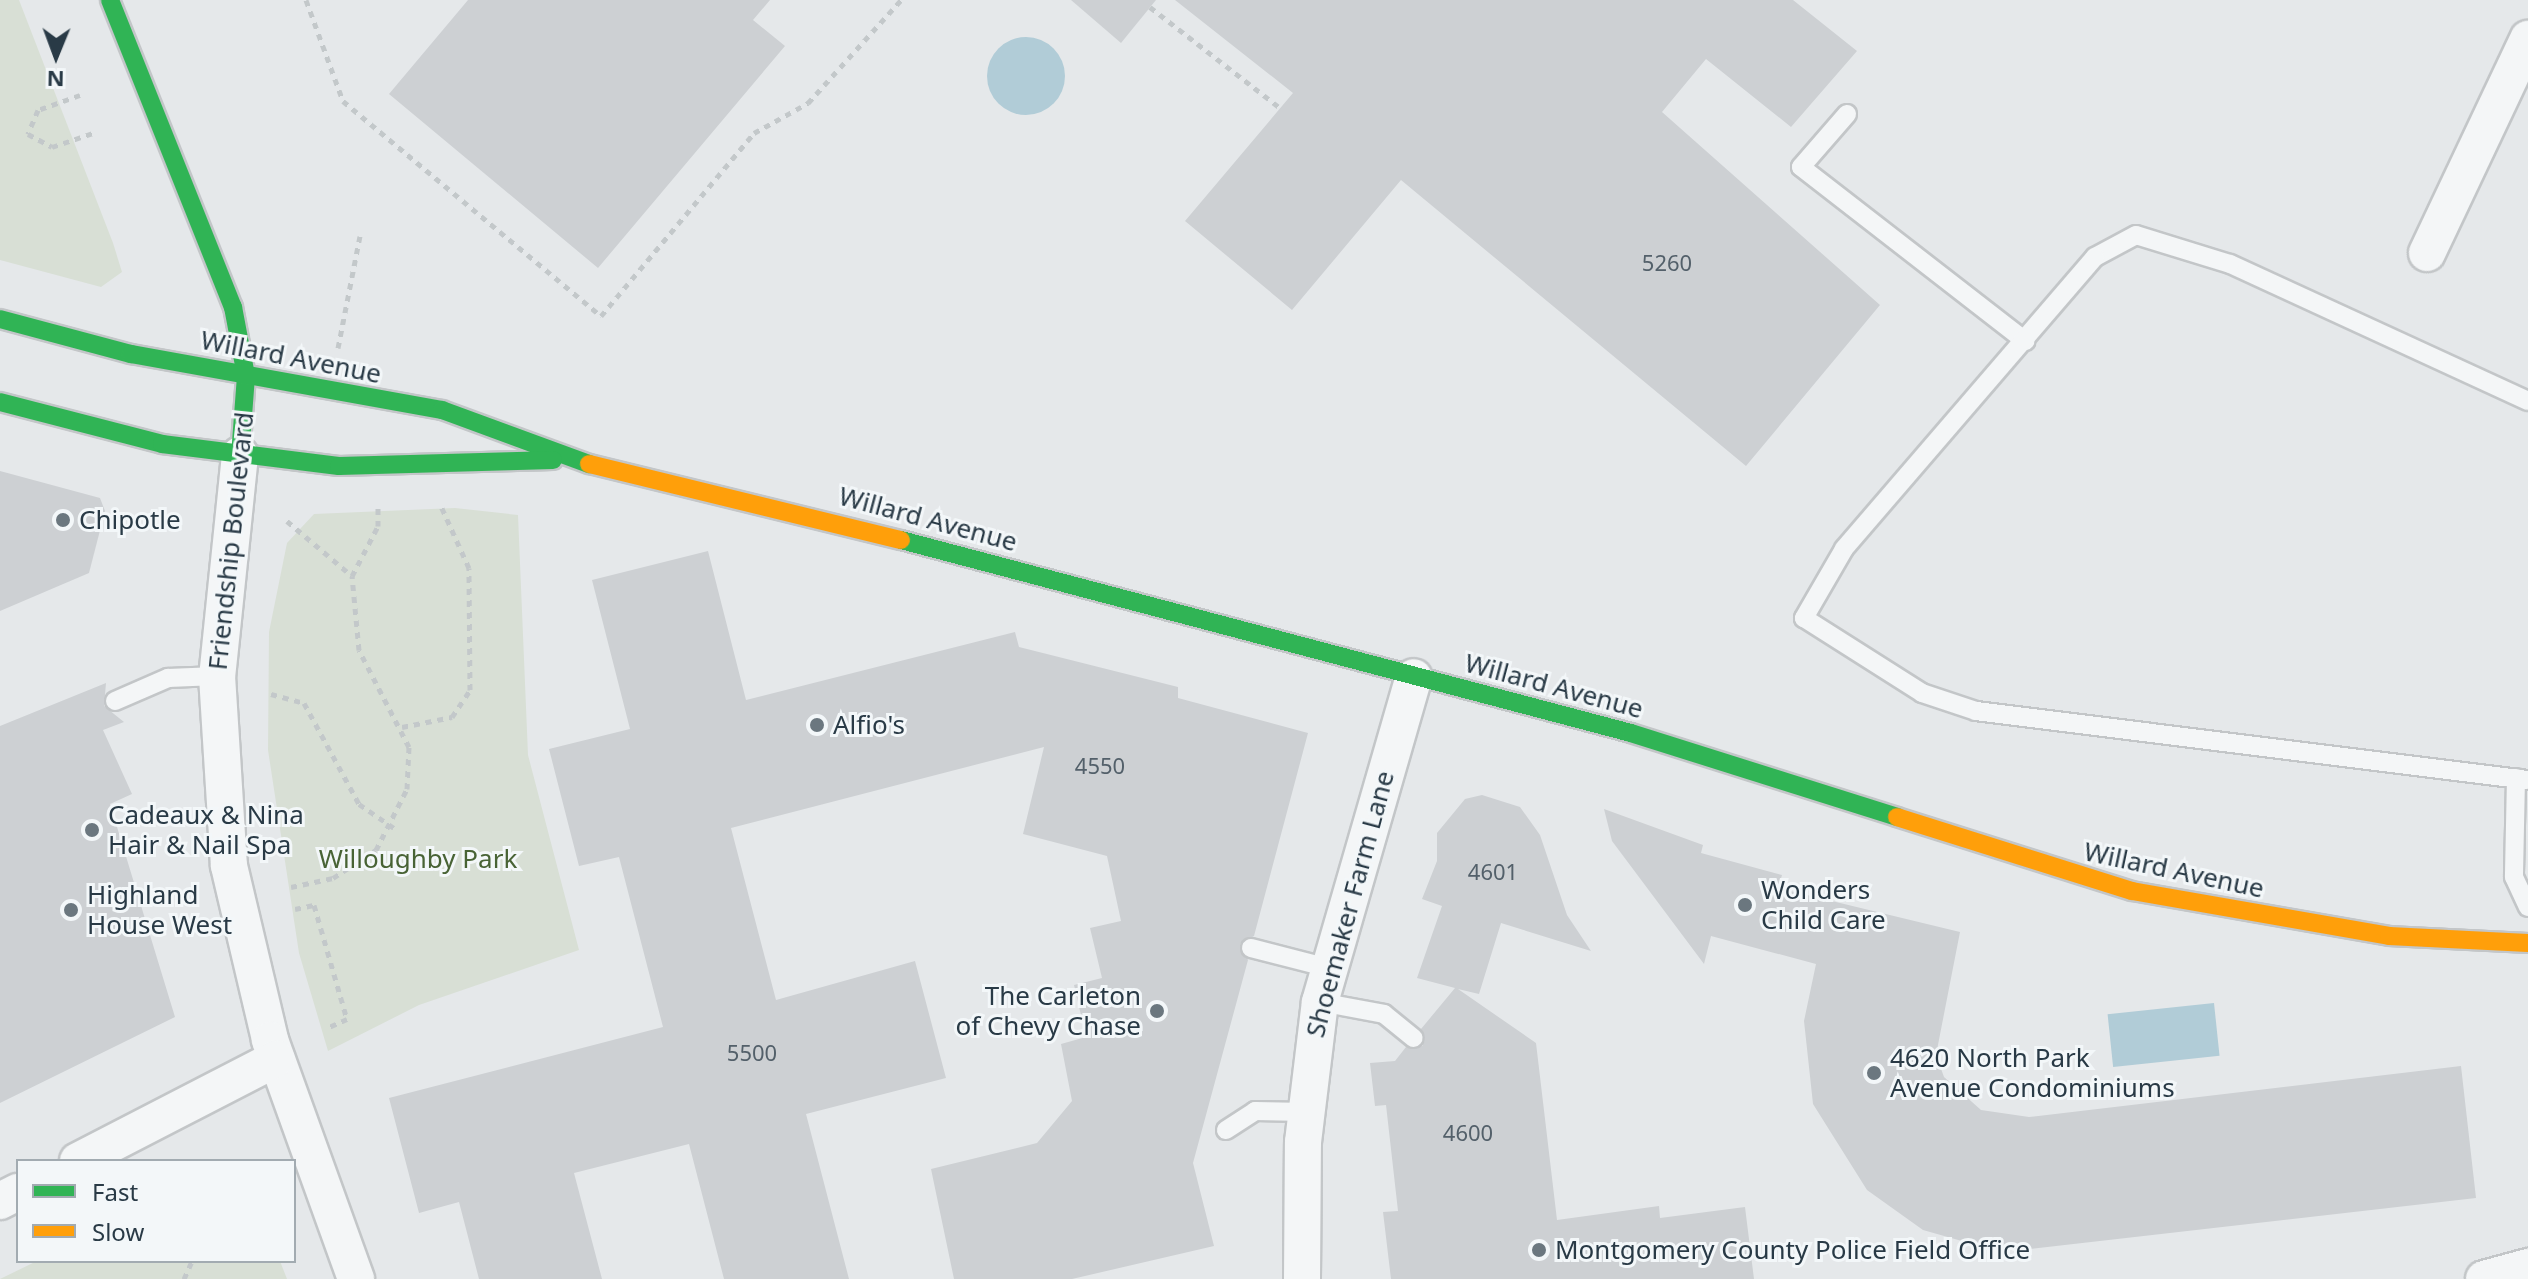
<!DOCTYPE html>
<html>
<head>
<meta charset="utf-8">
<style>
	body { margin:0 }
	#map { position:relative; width:2528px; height:1279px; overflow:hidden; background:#e5e8ea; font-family:"Noto Sans",sans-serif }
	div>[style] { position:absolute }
	.green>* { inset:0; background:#d8dfd5 }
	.water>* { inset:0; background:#b1ccd7; transform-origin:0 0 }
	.round { border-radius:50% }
	.building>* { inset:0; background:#cdd0d3 }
	.path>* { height:5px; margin-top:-2.5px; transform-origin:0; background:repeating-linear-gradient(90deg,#c3c8ca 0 6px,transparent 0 12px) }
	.roads { filter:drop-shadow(2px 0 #c3c6c8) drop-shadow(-2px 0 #c3c6c8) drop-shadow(0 2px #c3c6c8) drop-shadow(0 -2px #c3c6c8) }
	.lane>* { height:18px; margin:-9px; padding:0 9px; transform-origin:9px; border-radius:9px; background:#f4f6f7 }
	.street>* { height:36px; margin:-18px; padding:0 18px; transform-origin:18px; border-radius:18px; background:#f4f6f7 }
	.fast>* { height:18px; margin:-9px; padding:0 9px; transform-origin:9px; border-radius:9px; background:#30b455 }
	.slow>* { height:18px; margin:-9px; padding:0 9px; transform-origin:9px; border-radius:9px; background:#ff9f0a }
	.dots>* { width:22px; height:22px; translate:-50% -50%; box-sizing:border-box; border:4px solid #f3f7f9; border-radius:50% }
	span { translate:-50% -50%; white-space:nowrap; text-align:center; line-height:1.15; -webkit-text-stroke:6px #f3f7f9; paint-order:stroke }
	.number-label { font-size:22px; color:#53606a }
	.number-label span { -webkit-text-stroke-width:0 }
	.street-label { font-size:26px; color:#293a46 }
	.poi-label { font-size:26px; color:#293a46 }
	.left { translate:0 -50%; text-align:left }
	.right { translate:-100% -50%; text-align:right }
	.park-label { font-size:26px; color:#486335 }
	.legend { position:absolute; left:16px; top:1159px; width:280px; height:104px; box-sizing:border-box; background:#f3f7f9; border:2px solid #a2abb1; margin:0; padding:10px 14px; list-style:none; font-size:24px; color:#293a46 }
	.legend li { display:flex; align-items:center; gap:16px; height:40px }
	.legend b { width:40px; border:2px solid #a2abb1 }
	.north { position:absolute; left:16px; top:16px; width:80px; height:80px; -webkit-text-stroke:6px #f3f7f9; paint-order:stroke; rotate:181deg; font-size:22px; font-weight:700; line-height:32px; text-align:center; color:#293a46 }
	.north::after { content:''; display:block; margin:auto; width:28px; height:36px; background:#293a46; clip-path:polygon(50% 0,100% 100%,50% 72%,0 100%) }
</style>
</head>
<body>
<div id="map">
	<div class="green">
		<div style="clip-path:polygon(0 0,19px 0,113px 243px,122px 272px,101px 287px,0 260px)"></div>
		<div style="clip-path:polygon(455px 508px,518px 515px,528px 755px,579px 950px,419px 1005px,328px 1051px,299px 953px,268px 750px,269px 632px,287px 543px,314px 514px)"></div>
		<div style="clip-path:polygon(37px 1261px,280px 1261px,287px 1279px,0 1279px)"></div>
	</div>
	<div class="water">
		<div class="round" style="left:987px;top:37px;width:78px;height:78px"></div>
		<div style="left:2214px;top:1003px;width:53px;height:107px;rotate:84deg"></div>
	</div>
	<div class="building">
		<div style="clip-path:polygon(468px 0,770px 0,753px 20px,785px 46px,598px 268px,389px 94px)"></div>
		<div style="clip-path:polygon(1071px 0,1156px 0,1121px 43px)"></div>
		<div style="clip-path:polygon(1175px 0,1793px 0,1857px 51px,1791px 127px,1706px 59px,1662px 112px,1880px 305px,1746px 466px,1401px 180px,1292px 310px,1185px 221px,1293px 93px)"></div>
		<div style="clip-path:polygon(0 471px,100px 498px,105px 511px,89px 573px,0 611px)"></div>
		<div style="clip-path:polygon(708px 551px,746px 700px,1015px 632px,1019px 647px,1178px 687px,1178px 698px,1308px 733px,1254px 936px,1240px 944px,1248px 960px,1193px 1163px,1214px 1246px,1072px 1279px,954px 1279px,931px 1169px,1037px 1143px,1072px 1101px,1061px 1044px,1086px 1037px,1074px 985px,1102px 978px,1090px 928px,1121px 921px,1107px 856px,1023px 834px,1044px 747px,731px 828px,776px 1000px,915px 961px,946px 1078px,806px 1114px,849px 1279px,724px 1279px,689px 1144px,574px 1173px,602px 1279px,479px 1279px,459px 1202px,419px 1213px,389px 1098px,663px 1027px,619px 857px,579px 866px,549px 749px,630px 729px,592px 580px)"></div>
		<div style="clip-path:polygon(106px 683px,104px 706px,124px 722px,103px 730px,132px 794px,110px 804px,175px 1017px,0 1103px,0 726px)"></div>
		<div style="clip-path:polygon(1482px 795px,1520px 807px,1540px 835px,1567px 915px,1591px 951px,1501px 923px,1479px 994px,1458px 989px,1536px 1043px,1557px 1220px,1659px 1206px,1660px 1218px,1745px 1207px,1754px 1279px,1391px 1279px,1383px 1212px,1398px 1211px,1386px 1105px,1375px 1106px,1370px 1063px,1395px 1061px,1406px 1047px,1423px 1046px,1421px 1029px,1455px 988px,1417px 978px,1442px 906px,1422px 899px,1437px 861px,1437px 833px,1465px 799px)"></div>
		<div style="clip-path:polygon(1604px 809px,1703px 845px,1701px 853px,1782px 875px,1778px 888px,1960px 932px,1936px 1055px,1944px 1077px,1981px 1110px,2029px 1117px,2461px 1066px,2476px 1198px,2030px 1249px,1983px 1247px,1923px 1230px,1867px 1190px,1813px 1104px,1804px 1021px,1816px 964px,1711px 936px,1704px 964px,1612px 841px)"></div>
	</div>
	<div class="path">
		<div style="left:306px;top:0;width:108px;rotate:69.9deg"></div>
		<div style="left:343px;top:101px;width:336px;rotate:39.8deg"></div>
		<div style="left:601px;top:316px;width:239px;rotate:-50.1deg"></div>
		<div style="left:754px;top:133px;width:62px;rotate:-29.1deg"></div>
		<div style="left:808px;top:103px;width:139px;rotate:-47.9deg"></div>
		<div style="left:1150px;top:7px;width:165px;rotate:37.8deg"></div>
		<div style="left:80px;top:95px;width:45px;rotate:160.3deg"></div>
		<div style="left:38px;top:110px;width:26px;rotate:113deg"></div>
		<div style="left:28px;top:134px;width:27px;rotate:28deg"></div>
		<div style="left:52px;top:147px;width:46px;rotate:-18.8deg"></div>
		<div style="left:338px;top:348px;width:114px;rotate:-78.9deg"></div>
		<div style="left:287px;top:521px;width:85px;rotate:40.2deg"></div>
		<div style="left:271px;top:694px;width:34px;rotate:15deg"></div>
		<div style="left:304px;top:703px;width:115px;rotate:61.4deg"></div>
		<div style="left:359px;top:804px;width:42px;rotate:34.4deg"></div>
		<div style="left:402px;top:727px;width:51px;rotate:-11.3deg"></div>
		<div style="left:452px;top:717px;width:32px;rotate:-56deg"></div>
		<div style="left:470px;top:690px;width:122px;rotate:-90.5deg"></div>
		<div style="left:469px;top:568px;width:68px;rotate:-114.3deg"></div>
		<div style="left:291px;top:887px;width:43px;rotate:-12.1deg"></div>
		<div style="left:333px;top:878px;width:51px;rotate:-33.1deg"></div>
		<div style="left:376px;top:850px;width:68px;rotate:-63.1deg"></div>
		<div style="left:407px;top:789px;width:42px;rotate:-87.3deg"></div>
		<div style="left:409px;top:747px;width:109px;rotate:-117.3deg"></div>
		<div style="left:359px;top:650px;width:74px;rotate:-95.4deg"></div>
		<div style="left:352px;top:576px;width:56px;rotate:-62.5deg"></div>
		<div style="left:378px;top:526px;width:20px;rotate:-90deg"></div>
		<div style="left:295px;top:909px;width:19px;rotate:-12deg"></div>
		<div style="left:314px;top:905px;width:119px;rotate:73.9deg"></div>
		<div style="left:347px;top:1019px;width:22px;rotate:156deg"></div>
		<div style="left:184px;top:1279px;width:20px;rotate:-66deg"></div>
	</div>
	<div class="roads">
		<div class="lane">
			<div style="left:1847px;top:114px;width:70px;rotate:131deg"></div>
			<div style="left:1801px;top:167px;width:284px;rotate:37.8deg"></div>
			<div style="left:2528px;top:401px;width:328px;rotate:-155.3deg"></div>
			<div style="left:2230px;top:264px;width:98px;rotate:-162.9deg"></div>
			<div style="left:2136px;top:235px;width:47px;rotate:151.8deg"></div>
			<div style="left:2095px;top:257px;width:385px;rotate:130.7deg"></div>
			<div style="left:1844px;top:549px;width:80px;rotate:120.1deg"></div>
			<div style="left:1804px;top:618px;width:140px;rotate:32.4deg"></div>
			<div style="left:1922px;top:693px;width:57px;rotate:18.4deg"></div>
			<div style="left:1976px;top:711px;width:556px;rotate:7.13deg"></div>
			<div style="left:115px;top:701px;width:58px;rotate:-23.5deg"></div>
			<div style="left:168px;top:678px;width:49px;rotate:-2.3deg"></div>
			<div style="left:2516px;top:778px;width:99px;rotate:91.2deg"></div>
			<div style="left:2514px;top:877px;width:33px;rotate:65deg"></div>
			<div style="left:1251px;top:948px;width:81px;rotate:14.4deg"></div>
			<div style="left:1320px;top:1002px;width:65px;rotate:10.6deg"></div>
			<div style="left:1384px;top:1014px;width:38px;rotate:39deg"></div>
			<div style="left:1226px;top:1130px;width:35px;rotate:-33deg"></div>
			<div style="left:1255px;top:1111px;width:51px;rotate:1.1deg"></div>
		</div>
		<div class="street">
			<div style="left:2427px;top:253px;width:237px;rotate:-64.7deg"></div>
			<div style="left:240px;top:455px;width:222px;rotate:95.9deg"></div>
			<div style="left:217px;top:676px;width:190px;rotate:86.4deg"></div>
			<div style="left:229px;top:866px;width:179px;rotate:76.7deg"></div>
			<div style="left:270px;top:1040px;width:254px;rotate:70.2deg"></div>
			<div style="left:78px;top:1161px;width:223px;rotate:-27.3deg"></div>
			<div style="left:0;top:1201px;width:20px;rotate:-27deg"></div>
			<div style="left:1302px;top:1279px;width:137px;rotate:-89.6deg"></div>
			<div style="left:1303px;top:1142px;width:141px;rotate:-83.1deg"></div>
			<div style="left:1320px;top:1002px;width:338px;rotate:-73.9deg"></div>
			<div style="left:2484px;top:1279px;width:46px;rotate:-15.3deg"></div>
		</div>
		<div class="fast">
			<div style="left:110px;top:0;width:331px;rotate:68.2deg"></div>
			<div style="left:233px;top:307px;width:70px;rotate:79.3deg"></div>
			<div style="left:246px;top:376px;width:79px;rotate:94.3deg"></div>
			<div style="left:0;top:319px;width:136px;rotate:15deg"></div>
			<div style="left:131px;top:354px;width:316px;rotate:10.2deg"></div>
			<div style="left:442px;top:410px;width:157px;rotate:20.2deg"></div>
			<div style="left:0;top:402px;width:167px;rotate:14.5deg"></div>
			<div style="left:162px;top:444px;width:178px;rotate:7.1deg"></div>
			<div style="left:339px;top:466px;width:214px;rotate:-1.6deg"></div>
			<div style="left:901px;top:540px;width:755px;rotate:14.81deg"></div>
			<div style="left:1631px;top:733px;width:279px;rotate:17.5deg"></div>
		</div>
		<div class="slow">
			<div style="left:589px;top:464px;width:321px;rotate:13.7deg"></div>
			<div style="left:1897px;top:817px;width:246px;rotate:17.5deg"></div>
			<div style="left:2132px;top:891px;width:261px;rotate:9.9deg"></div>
			<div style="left:2389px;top:936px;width:139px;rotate:2.9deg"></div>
		</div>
	</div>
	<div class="dots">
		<div style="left:63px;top:520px;background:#6b777f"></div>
		<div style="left:817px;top:725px;background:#6b777f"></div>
		<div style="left:92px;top:830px;background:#6b777f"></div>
		<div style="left:1745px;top:905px;background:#6b777f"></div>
		<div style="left:71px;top:910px;background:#6b777f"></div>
		<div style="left:1157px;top:1011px;background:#6b777f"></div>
		<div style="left:1874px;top:1073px;background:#6b777f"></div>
		<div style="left:1539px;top:1250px;background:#6b777f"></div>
	</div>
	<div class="number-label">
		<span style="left:1667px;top:263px">5260</span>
		<span style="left:1100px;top:766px">4550</span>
		<span style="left:1493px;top:872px">4601</span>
		<span style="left:752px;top:1053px">5500</span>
		<span style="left:1468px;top:1133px">4600</span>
	</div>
	<div class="street-label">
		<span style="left:291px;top:357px;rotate:11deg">Willard Avenue</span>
		<span style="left:928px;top:519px;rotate:15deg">Willard Avenue</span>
		<span style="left:231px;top:541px;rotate:-84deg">Friendship Boulevard</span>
		<span style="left:1554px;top:686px;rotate:15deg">Willard Avenue</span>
		<span style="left:2174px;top:870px;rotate:12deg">Willard Avenue</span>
		<span style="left:1350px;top:904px;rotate:-75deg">Shoemaker Farm Lane</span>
	</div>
	<div class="poi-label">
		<span class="left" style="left:79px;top:520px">Chipotle</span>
		<span class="left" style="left:833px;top:725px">Alfio's</span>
		<span class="left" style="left:108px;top:830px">Cadeaux &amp; Nina<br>Hair &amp; Nail Spa</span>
		<span class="left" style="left:1761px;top:905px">Wonders<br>Child Care</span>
		<span class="left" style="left:87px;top:910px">Highland<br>House West</span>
		<span class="right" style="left:1141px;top:1011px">The Carleton<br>of Chevy Chase</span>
		<span class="left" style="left:1890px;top:1073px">4620 North Park<br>Avenue Condominiums</span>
		<span class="left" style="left:1555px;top:1250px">Montgomery County Police Field Office</span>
	</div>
	<div class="park-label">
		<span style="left:418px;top:859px">Willoughby Park</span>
	</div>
	<ul class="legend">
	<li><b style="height:10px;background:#30b455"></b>Fast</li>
	<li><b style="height:10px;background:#ff9f0a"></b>Slow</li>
	</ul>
	<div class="north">N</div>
</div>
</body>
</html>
